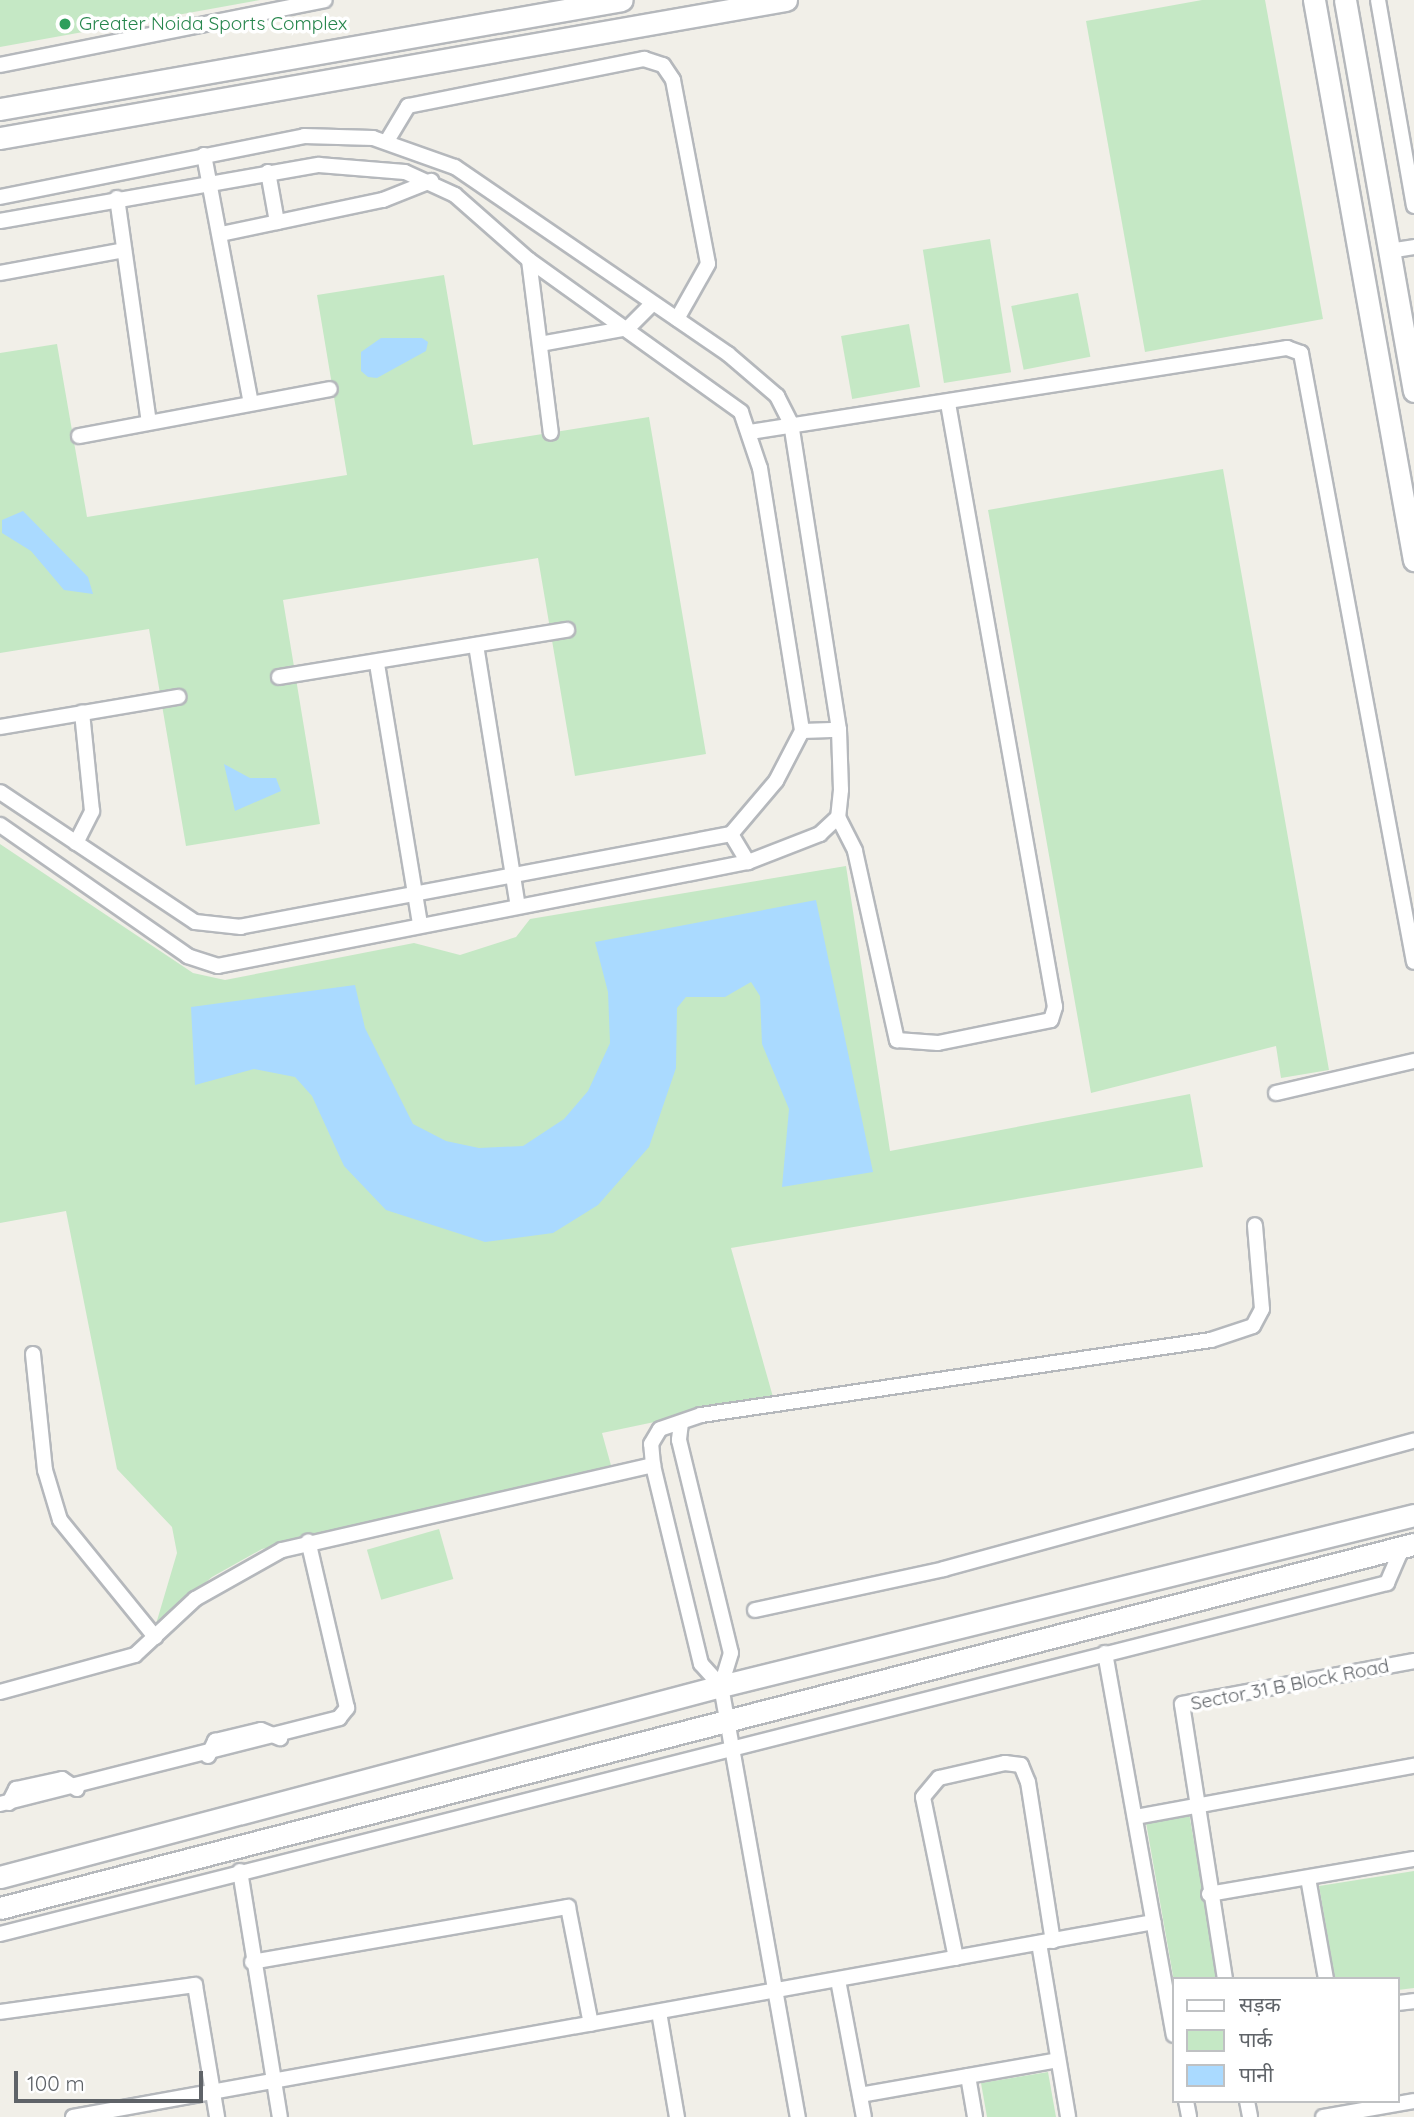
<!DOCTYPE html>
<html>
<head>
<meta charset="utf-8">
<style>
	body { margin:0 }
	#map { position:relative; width:1414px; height:2117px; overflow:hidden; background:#f1efe8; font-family:Quicksand,"Noto Sans Devanagari",sans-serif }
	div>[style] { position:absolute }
	.green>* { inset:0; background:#c5e8c5; transform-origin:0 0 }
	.water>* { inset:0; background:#aadaff }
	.roads { filter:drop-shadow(2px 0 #b5b8bc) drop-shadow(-2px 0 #b5b8bc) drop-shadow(0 2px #b5b8bc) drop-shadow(0 -2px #b5b8bc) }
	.street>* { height:14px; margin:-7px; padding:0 7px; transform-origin:7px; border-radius:7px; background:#fff }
	.secondary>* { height:21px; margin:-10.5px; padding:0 10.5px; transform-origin:10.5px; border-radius:10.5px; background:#fff }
	.dots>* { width:19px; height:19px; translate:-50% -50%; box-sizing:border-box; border:4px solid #fff; border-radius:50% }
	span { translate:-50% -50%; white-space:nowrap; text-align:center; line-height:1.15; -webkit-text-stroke:7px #fff; paint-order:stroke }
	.leisure-label { font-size:19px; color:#27864d }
	.left { translate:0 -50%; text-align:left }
	.street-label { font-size:19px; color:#5f6368 }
	.legend { position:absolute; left:1172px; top:1977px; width:228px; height:126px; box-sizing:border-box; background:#fff; border:2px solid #bfc1c3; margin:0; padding:9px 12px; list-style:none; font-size:21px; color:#5f6368 }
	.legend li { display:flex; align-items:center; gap:14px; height:35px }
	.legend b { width:35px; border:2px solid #bfc1c3 }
	.scale { position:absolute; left:14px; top:2071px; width:189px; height:32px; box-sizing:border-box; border:4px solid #5f6368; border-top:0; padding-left:9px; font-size:21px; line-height:24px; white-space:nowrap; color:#5f6368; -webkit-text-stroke:5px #fff; paint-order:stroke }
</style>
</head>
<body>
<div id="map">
	<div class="green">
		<div style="clip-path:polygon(0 0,260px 0,0 47px)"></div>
		<div style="clip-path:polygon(1202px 0,1265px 0,1323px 319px,1145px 352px,1086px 21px)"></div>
		<div style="left:990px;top:239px;width:135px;height:68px;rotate:81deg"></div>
		<div style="clip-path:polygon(444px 275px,473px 445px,649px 417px,706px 754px,575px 776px,538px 558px,283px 600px,320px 824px,186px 846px,149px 629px,0 653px,0 353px,57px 344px,87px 517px,347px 475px,317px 295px)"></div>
		<div style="left:1078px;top:293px;width:65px;height:68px;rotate:79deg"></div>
		<div style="left:909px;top:324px;width:64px;height:69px;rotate:80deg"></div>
		<div style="clip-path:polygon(1223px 469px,1329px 1070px,1281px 1078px,1276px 1046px,1091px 1093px,988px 510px)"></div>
		<div style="clip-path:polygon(0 844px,193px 973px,225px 980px,414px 943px,460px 955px,516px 937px,530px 919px,846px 866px,890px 1151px,1190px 1094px,1203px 1167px,731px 1248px,773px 1397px,602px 1433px,612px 1469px,262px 1549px,212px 1577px,156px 1624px,177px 1553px,172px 1527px,117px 1469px,66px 1211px,0 1223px)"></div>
		<div style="left:439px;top:1529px;width:52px;height:75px;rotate:74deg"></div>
		<div style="left:1189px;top:1813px;width:169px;height:44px;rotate:80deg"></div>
		<div style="clip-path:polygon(1414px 1871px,1414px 1988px,1398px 1990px,1398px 1979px,1335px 1979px,1319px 1886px)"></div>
		<div style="clip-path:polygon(1048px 2072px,1056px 2117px,987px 2117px,981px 2083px)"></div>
	</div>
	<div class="water">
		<div style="clip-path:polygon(381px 338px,422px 338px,428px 342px,426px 351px,377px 378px,368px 377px,361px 371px,361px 352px)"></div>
		<div style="clip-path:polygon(23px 511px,88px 577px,93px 594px,64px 590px,31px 551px,2px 533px,2px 520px)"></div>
		<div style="clip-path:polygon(224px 764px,250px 778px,276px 778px,281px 791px,235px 811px)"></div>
		<div style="clip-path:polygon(816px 900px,873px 1172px,782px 1187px,789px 1109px,762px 1044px,760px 996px,751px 982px,725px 997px,686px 997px,677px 1008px,676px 1068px,649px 1147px,598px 1205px,553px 1233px,485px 1242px,386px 1210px,344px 1166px,312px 1096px,295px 1077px,254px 1069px,195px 1085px,191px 1007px,355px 985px,365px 1028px,413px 1124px,446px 1141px,479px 1148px,523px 1146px,564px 1119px,588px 1091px,610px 1043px,608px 992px,595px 942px)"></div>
	</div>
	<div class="roads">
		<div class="street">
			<div style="left:1378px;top:0;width:209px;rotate:80.1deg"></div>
			<div style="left:0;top:65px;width:331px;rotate:-11.3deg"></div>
			<div style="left:387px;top:141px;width:41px;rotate:-59deg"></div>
			<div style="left:408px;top:106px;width:241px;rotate:-11.3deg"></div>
			<div style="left:644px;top:59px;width:20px;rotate:18deg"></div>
			<div style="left:663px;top:65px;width:18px;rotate:56deg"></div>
			<div style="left:673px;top:80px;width:187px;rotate:79.2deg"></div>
			<div style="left:708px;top:264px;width:63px;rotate:119.4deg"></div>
			<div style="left:204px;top:155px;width:252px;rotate:79.3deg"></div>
			<div style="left:268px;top:172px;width:51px;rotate:79.8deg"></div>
			<div style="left:0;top:197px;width:310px;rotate:-11.3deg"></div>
			<div style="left:304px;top:136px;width:69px;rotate:1.7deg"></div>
			<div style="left:373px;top:138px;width:87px;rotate:19.5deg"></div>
			<div style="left:455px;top:167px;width:331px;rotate:34.4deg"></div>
			<div style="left:728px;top:354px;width:65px;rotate:40.6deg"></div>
			<div style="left:777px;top:396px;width:30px;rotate:63deg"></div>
			<div style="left:791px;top:423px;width:311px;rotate:81.1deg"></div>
			<div style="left:839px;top:730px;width:60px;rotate:88.1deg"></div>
			<div style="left:841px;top:790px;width:27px;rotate:96deg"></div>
			<div style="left:838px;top:817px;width:25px;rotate:137deg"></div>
			<div style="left:820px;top:834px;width:77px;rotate:158.7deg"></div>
			<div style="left:748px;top:862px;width:540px;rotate:168.9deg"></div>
			<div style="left:218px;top:966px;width:32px;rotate:-162deg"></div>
			<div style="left:188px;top:956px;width:229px;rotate:-145.1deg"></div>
			<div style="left:117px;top:198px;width:226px;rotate:81.9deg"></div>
			<div style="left:0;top:221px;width:324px;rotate:-10deg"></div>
			<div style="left:319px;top:165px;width:86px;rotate:4.7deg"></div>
			<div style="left:405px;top:172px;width:55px;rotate:24.7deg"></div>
			<div style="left:455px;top:195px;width:98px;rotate:41.3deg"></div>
			<div style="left:529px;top:260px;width:261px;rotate:35.6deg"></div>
			<div style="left:741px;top:412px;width:59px;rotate:71.3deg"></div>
			<div style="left:760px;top:468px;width:266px;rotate:80.9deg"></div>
			<div style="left:802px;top:731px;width:56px;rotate:117.5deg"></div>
			<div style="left:776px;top:781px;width:70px;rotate:130.3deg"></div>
			<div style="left:731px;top:834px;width:499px;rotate:169.3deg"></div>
			<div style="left:241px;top:927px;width:46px;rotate:-173.8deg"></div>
			<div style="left:195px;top:922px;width:234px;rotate:-146.3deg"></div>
			<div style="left:221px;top:234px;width:166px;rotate:-11.9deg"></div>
			<div style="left:383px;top:200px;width:52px;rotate:-21.6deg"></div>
			<div style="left:1389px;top:251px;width:25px;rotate:-9deg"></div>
			<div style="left:529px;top:260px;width:174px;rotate:82.8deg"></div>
			<div style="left:0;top:273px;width:126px;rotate:-10.5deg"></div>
			<div style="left:540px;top:344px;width:89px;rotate:-10.3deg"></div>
			<div style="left:628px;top:328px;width:35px;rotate:-45deg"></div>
			<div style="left:750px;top:432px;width:544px;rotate:-8.89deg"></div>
			<div style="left:1287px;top:348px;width:15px;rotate:20deg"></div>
			<div style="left:1301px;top:353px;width:619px;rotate:79.49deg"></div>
			<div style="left:79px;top:436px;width:255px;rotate:-10.6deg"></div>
			<div style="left:476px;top:645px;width:264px;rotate:80.9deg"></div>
			<div style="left:377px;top:664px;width:263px;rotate:80.6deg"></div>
			<div style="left:279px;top:677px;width:292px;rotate:-9.3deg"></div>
			<div style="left:0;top:727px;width:181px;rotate:-9.6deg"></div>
			<div style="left:802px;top:731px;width:37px;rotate:-2deg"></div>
			<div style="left:838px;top:817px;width:38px;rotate:63deg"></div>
			<div style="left:855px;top:851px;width:194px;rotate:77.5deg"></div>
			<div style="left:897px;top:1040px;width:41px;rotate:4.2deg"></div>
			<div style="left:938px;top:1043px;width:115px;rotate:-11.5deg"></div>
			<div style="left:1051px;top:1020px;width:14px;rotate:-73deg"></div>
			<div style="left:1055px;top:1007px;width:613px;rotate:-100.05deg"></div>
			<div style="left:731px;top:834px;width:33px;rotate:59deg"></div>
			<div style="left:76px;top:843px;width:36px;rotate:-63deg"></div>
			<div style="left:92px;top:811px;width:99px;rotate:-95.8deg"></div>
			<div style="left:1276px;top:1093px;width:142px;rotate:-13.1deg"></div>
			<div style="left:33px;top:1354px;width:117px;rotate:84.1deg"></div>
			<div style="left:45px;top:1470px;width:52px;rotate:73.3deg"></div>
			<div style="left:60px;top:1520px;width:151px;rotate:50.9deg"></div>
			<div style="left:681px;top:1423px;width:17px;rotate:97deg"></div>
			<div style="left:679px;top:1440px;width:219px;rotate:76.3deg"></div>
			<div style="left:731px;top:1653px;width:34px;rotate:107deg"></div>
			<div style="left:721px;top:1686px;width:438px;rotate:79.9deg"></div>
			<div style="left:755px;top:1610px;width:193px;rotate:-12.2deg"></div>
			<div style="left:944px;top:1569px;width:487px;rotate:-15.3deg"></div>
			<div style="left:1105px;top:1653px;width:388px;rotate:79.8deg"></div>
			<div style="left:721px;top:1686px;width:30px;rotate:-132deg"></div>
			<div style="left:701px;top:1664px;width:205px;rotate:-103.6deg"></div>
			<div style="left:653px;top:1465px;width:21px;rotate:-95deg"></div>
			<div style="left:651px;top:1444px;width:17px;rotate:-59deg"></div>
			<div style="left:660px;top:1429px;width:43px;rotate:-18.9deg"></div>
			<div style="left:701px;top:1415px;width:515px;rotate:-8.37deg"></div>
			<div style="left:1211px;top:1340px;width:44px;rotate:-18.4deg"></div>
			<div style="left:1253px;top:1326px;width:19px;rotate:-62deg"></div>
			<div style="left:1262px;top:1309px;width:84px;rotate:-94.8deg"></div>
			<div style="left:0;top:1692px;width:140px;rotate:-15.3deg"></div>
			<div style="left:135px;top:1655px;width:82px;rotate:-43deg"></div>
			<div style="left:195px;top:1599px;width:100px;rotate:-29.4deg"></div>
			<div style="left:282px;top:1550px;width:381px;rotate:-12.9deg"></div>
			<div style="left:208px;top:1756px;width:17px;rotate:-65deg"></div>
			<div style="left:215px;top:1741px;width:47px;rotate:-13.4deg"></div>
			<div style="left:261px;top:1730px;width:21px;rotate:23deg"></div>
			<div style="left:9px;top:1803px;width:16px;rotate:-63deg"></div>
			<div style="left:16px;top:1789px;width:47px;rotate:-12.3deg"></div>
			<div style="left:62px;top:1779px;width:18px;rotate:34deg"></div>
			<div style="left:0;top:1804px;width:350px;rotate:-14.2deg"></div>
			<div style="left:339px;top:1718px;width:13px;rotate:-51deg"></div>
			<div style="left:347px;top:1708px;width:171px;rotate:-103.1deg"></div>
			<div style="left:1135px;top:1817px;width:284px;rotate:-10.4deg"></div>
			<div style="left:240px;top:1871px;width:249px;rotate:80.8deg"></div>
			<div style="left:1308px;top:1878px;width:103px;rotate:79.9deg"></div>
			<div style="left:1209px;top:1894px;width:208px;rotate:-9.7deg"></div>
			<div style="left:0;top:1934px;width:1431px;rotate:-14.2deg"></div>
			<div style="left:1387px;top:1583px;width:40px;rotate:-66.6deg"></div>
			<div style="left:1039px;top:1943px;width:176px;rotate:80.5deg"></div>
			<div style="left:956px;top:1958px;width:164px;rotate:-101.6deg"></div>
			<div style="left:923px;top:1797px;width:25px;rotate:-50deg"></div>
			<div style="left:939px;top:1778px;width:68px;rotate:-12.8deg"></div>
			<div style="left:1005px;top:1763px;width:16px;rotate:7deg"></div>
			<div style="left:1021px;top:1765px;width:18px;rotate:68deg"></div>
			<div style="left:1028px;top:1782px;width:161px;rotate:81.1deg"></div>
			<div style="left:252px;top:1962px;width:321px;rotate:-9.9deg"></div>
			<div style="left:568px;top:1907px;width:119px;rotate:78.9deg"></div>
			<div style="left:1225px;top:1979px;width:278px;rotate:-98.9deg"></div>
			<div style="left:1182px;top:1704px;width:236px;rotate:-10.5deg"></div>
			<div style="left:838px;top:1980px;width:139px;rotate:79.3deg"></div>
			<div style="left:1398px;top:2003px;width:16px;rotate:-7deg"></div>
			<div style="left:0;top:2012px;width:197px;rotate:-7.9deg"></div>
			<div style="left:195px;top:1985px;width:134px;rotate:80.5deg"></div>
			<div style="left:659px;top:2012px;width:107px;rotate:80.3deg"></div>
			<div style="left:968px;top:2076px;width:42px;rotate:80.3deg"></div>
			<div style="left:860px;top:2095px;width:201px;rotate:-10deg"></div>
			<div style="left:1186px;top:2101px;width:16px;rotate:79deg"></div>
			<div style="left:1247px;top:2101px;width:16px;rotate:79deg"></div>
			<div style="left:73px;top:2117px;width:1098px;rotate:-10.23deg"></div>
			<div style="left:1323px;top:2117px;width:92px;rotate:-10deg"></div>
		</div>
		<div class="secondary">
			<div style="left:1314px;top:0;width:569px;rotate:79.88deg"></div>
			<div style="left:1345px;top:0;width:397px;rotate:80deg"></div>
			<div style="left:0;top:109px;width:631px;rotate:-9.94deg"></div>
			<div style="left:0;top:138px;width:798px;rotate:-9.96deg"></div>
			<div style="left:0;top:1877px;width:746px;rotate:-14.84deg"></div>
			<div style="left:721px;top:1686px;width:714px;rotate:-13.86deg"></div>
			<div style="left:0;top:1908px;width:1460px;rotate:-14.44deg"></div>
		</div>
	</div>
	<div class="dots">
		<div style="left:65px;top:24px;background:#2e9e5b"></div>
	</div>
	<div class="leisure-label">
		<span class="left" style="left:79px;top:24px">Greater Noida Sports Complex</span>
	</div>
	<div class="street-label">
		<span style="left:1290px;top:1685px;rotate:-11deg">Sector 31 B Block Road</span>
	</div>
	<ul class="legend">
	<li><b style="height:9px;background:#fff"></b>सड़क</li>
	<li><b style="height:19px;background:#c5e8c5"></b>पार्क</li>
	<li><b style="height:19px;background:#aadaff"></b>पानी</li>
	</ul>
	<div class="scale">100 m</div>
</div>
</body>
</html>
